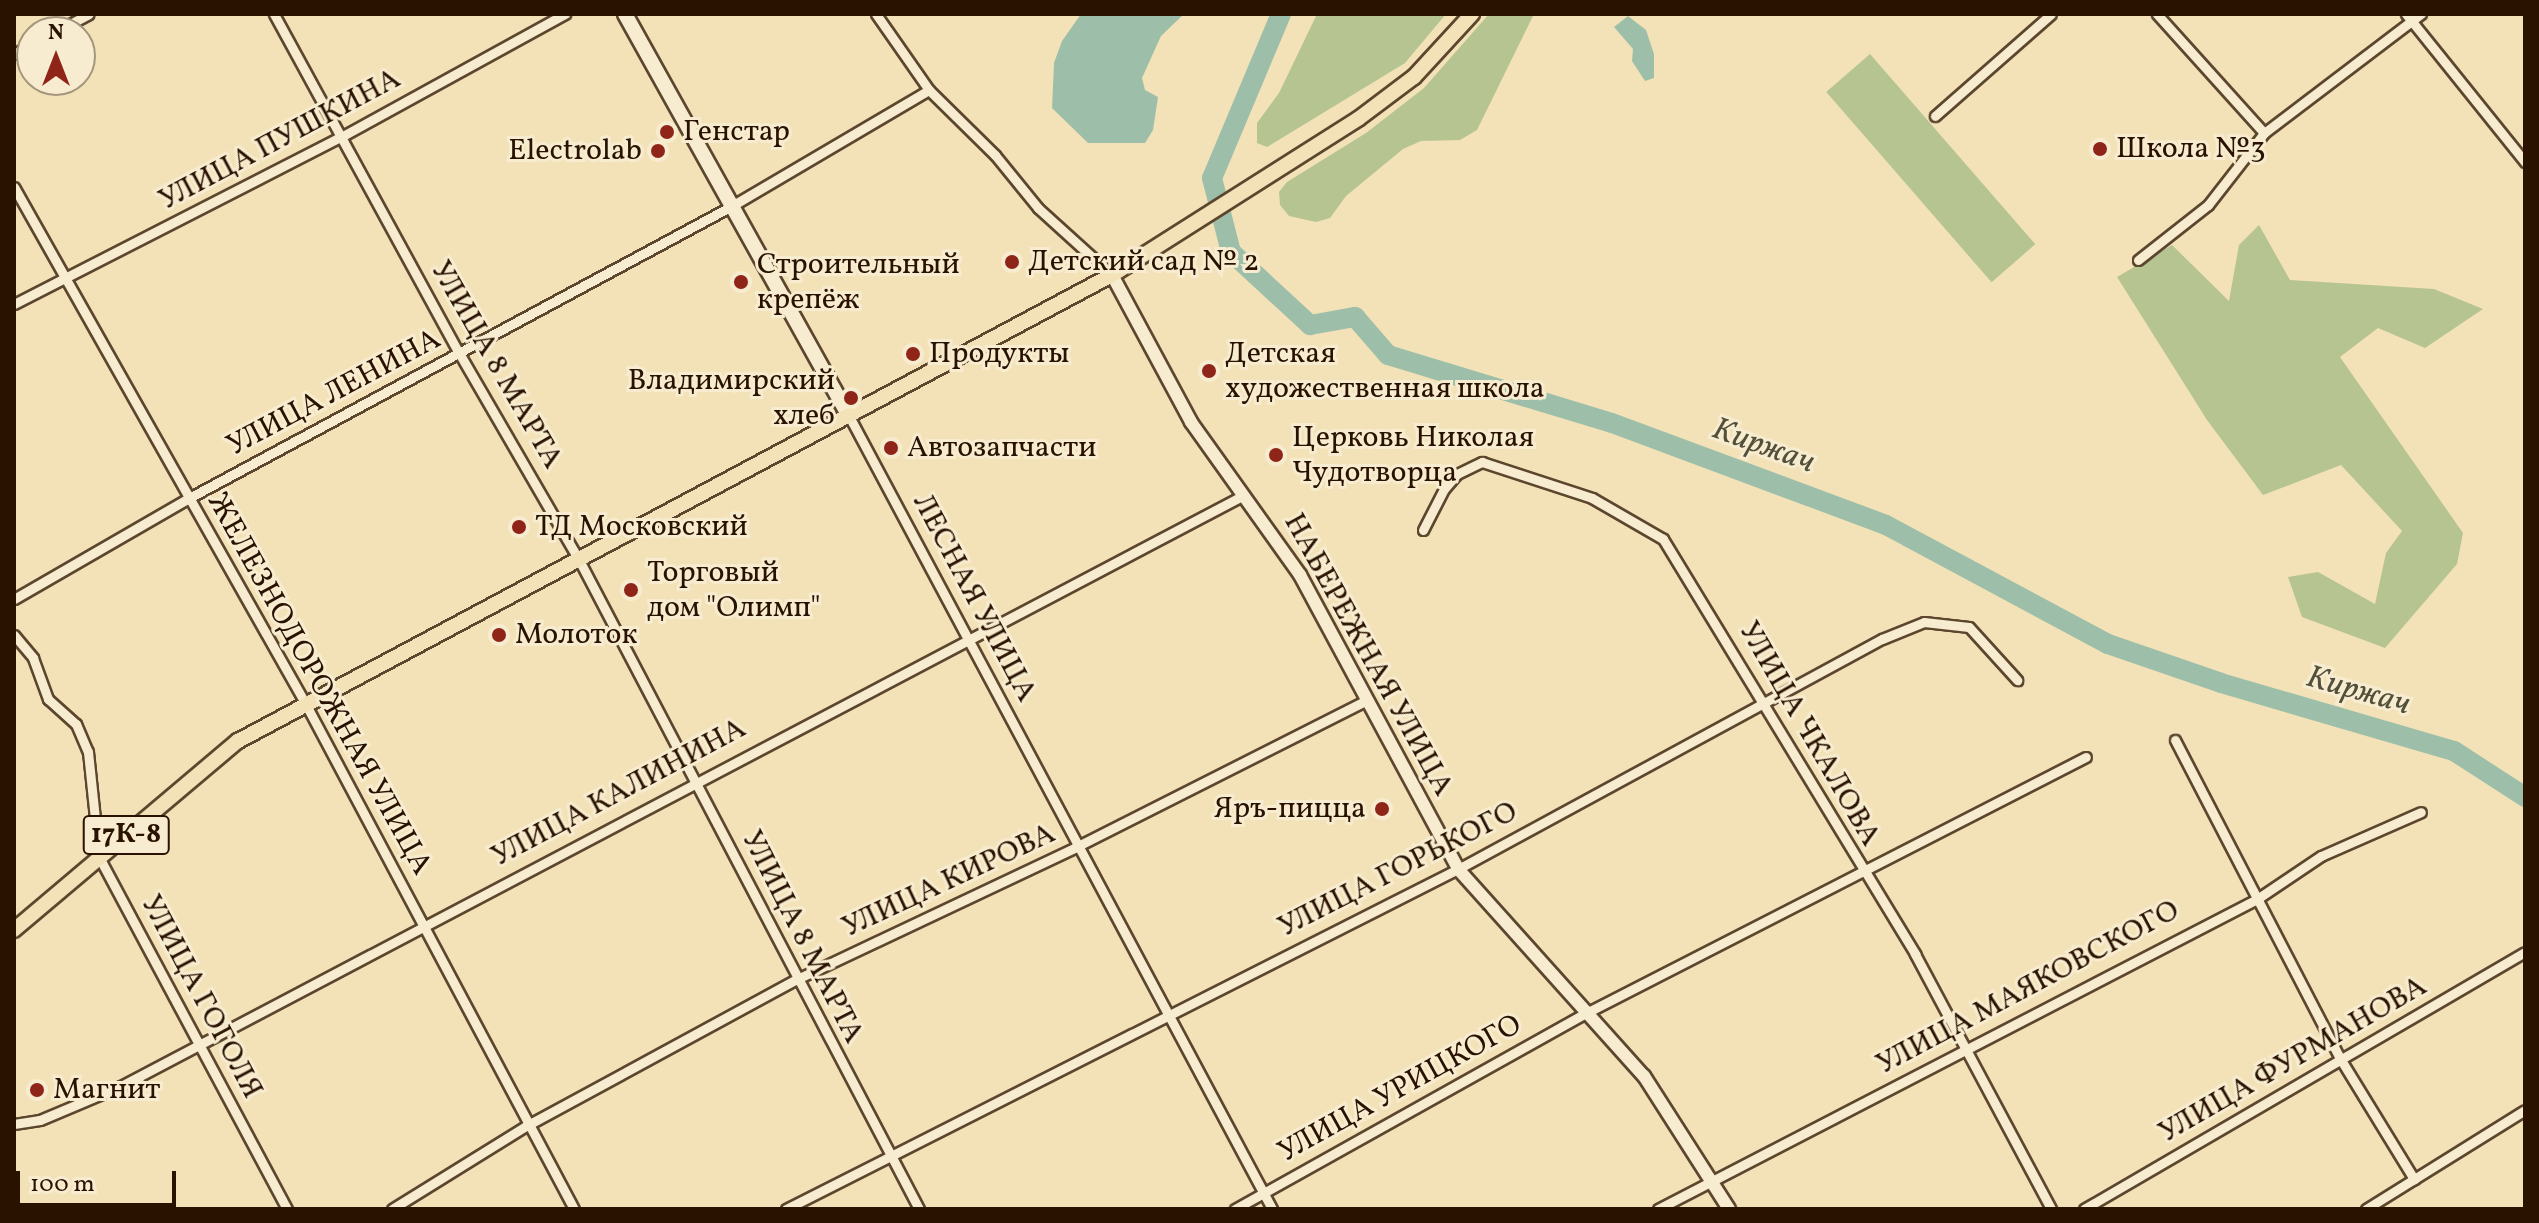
<!DOCTYPE html>
<html>
<head>
<meta charset="utf-8">
<style>
	body { margin:0 }
	#map { position:relative; width:2539px; height:1223px; overflow:hidden; background:#f3e2b7; font-family:Vollkorn,serif }
	div>[style] { position:absolute }
	.green>* { inset:0; background:#b6c492; transform-origin:0 0 }
	.water>* { inset:0; background:#9dbfa9 }
	.river>* { height:20px; margin:-10px; padding:0 10px; transform-origin:10px; border-radius:10px; background:#9dbfa9 }
	.roads { filter:drop-shadow(2px 0 #5c462e) drop-shadow(-2px 0 #5c462e) drop-shadow(0 2px #5c462e) drop-shadow(0 -2px #5c462e) }
	.minor>* { height:9px; margin:-4.5px; padding:0 4.5px; transform-origin:4.5px; border-radius:4.5px; background:#f7ecd0 }
	.tertiary>* { height:12px; margin:-6px; padding:0 6px; transform-origin:6px; border-radius:6px; background:#f7ecd0 }
	.secondary>* { height:14px; margin:-7px; padding:0 7px; transform-origin:7px; border-radius:7px; background:#f7ecd0 }
	.primary>* { height:14px; margin:-7px; padding:0 7px; transform-origin:7px; border-radius:7px; background:#f3e2b7 }
	.dots>* { width:22px; height:22px; translate:-50% -50%; box-sizing:border-box; border:4px solid #f7ecd0; border-radius:50% }
	span { translate:-50% -50%; white-space:nowrap; text-align:center; line-height:1.15; -webkit-text-stroke:6px #f7ecd0; paint-order:stroke }
	.shield-label span { padding:2px 6px; background:#f7ecd0; border:2px solid; border-radius:6px; -webkit-text-stroke-width:0 }
	.shield-label { font-size:28px; color:#291200; font-weight:700 }
	.poi-label { font-size:30px; color:#291200 }
	.left { translate:0 -50%; text-align:left }
	.right { translate:-100% -50%; text-align:right }
	.street-label { font-size:30px; color:#291200 }
	.water-label { font-size:32px; color:#524f3b; font-style:italic }
	.frame { position:absolute; inset:0; border:16px solid #291200; pointer-events:none }
	.north { position:absolute; left:16px; top:16px; width:80px; height:80px; box-sizing:border-box; background:#f7ecd0; border:2px solid #a5957d; border-radius:50%; rotate:0deg; font-size:22px; font-weight:700; line-height:32px; text-align:center; color:#291200 }
	.north::after { content:''; display:block; margin:auto; width:28px; height:36px; background:#8f2418; clip-path:polygon(50% 0,100% 100%,50% 72%,0 100%) }
	.scale { position:absolute; left:16px; top:1171px; width:160px; height:36px; box-sizing:border-box; border:4px solid #291200; border-top:0; padding-left:10px; font-size:24px; line-height:28px; white-space:nowrap; color:#291200; -webkit-text-stroke:6px #f7ecd0; paint-order:stroke }
</style>
</head>
<body>
<div id="map">
	<div class="green">
		<div style="clip-path:polygon(1317px 14px,1446px 14px,1405px 63px,1267px 147px,1257px 143px,1257px 123px,1279px 93px)"></div>
		<div style="clip-path:polygon(1489px 14px,1534px 14px,1477px 130px,1460px 140px,1421px 141px,1403px 149px,1346px 196px,1330px 218px,1316px 222px,1289px 216px,1280px 205px,1279px 192px,1287px 182px,1366px 133px,1424px 88px)"></div>
		<div style="left:1870px;top:54px;width:252px;height:58px;rotate:49deg"></div>
		<div style="clip-path:polygon(2259px 225px,2290px 280px,2434px 289px,2483px 309px,2425px 348px,2378px 328px,2340px 357px,2463px 533px,2457px 564px,2385px 648px,2302px 617px,2288px 577px,2318px 572px,2375px 604px,2386px 553px,2402px 531px,2341px 465px,2263px 495px,2207px 420px,2117px 277px,2172px 245px,2229px 301px,2239px 245px)"></div>
	</div>
	<div class="water">
		<div style="clip-path:polygon(1081px 14px,1184px 14px,1161px 36px,1142px 78px,1145px 90px,1158px 97px,1153px 130px,1145px 143px,1088px 143px,1052px 108px,1054px 63px,1062px 41px)"></div>
		<div style="clip-path:polygon(1628px 16px,1646px 30px,1654px 54px,1654px 78px,1645px 81px,1632px 61px,1633px 49px,1614px 27px)"></div>
	</div>
	<div class="river">
		<div style="left:1281px;top:14px;width:178px;rotate:112.8deg"></div>
		<div style="left:1212px;top:178px;width:76px;rotate:75.6deg"></div>
		<div style="left:1231px;top:252px;width:108px;rotate:42.7deg"></div>
		<div style="left:1310px;top:325px;width:46px;rotate:-10.1deg"></div>
		<div style="left:1355px;top:317px;width:50px;rotate:49deg"></div>
		<div style="left:1388px;top:355px;width:234px;rotate:16.9deg"></div>
		<div style="left:1612px;top:423px;width:292px;rotate:20.4deg"></div>
		<div style="left:1886px;top:525px;width:252px;rotate:28.2deg"></div>
		<div style="left:2108px;top:644px;width:120px;rotate:19deg"></div>
		<div style="left:2221px;top:683px;width:243px;rotate:16.3deg"></div>
		<div style="left:2454px;top:751px;width:85px;rotate:32.9deg"></div>
	</div>
	<div class="roads">
		<div class="minor">
			<div style="left:274px;top:14px;width:386px;rotate:61.4deg"></div>
			<div style="left:459px;top:353px;width:237px;rotate:59.9deg"></div>
			<div style="left:578px;top:558px;width:735px;rotate:62.35deg"></div>
			<div style="left:876px;top:14px;width:93px;rotate:55.1deg"></div>
			<div style="left:929px;top:90px;width:93px;rotate:44.6deg"></div>
			<div style="left:995px;top:155px;width:68px;rotate:50.9deg"></div>
			<div style="left:1038px;top:208px;width:100px;rotate:42.2deg"></div>
			<div style="left:2157px;top:14px;width:160px;rotate:48deg"></div>
			<div style="left:2406px;top:14px;width:190px;rotate:51.2deg"></div>
			<div style="left:55px;top:32px;width:38px;rotate:-28deg"></div>
			<div style="left:14px;top:54px;width:21px;rotate:-29deg"></div>
			<div style="left:1935px;top:116px;width:154px;rotate:-41.3deg"></div>
			<div style="left:14px;top:187px;width:590px;rotate:60.57deg"></div>
			<div style="left:304px;top:701px;width:575px;rotate:62.01deg"></div>
			<div style="left:2138px;top:260px;width:89px;rotate:-38.2deg"></div>
			<div style="left:2208px;top:205px;width:91px;rotate:-52.1deg"></div>
			<div style="left:2264px;top:133px;width:197px;rotate:-37.2deg"></div>
			<div style="left:14px;top:304px;width:367px;rotate:-27.1deg"></div>
			<div style="left:341px;top:137px;width:256px;rotate:-28.8deg"></div>
			<div style="left:849px;top:416px;width:899px;rotate:61.92deg"></div>
			<div style="left:1423px;top:530px;width:46px;rotate:-62.9deg"></div>
			<div style="left:1444px;top:489px;width:20px;rotate:-49deg"></div>
			<div style="left:1457px;top:474px;width:28px;rotate:-26deg"></div>
			<div style="left:1482px;top:462px;width:116px;rotate:18.1deg"></div>
			<div style="left:1592px;top:498px;width:82px;rotate:30deg"></div>
			<div style="left:1663px;top:539px;width:486px;rotate:58.7deg"></div>
			<div style="left:1915px;top:954px;width:289px;rotate:61.9deg"></div>
			<div style="left:14px;top:599px;width:202px;rotate:-30deg"></div>
			<div style="left:189px;top:498px;width:614px;rotate:-28.28deg"></div>
			<div style="left:730px;top:207px;width:231px;rotate:-30.5deg"></div>
			<div style="left:14px;top:635px;width:30px;rotate:50deg"></div>
			<div style="left:33px;top:658px;width:44px;rotate:69.9deg"></div>
			<div style="left:48px;top:699px;width:38px;rotate:42deg"></div>
			<div style="left:76px;top:724px;width:30px;rotate:67deg"></div>
			<div style="left:88px;top:752px;width:106px;rotate:84deg"></div>
			<div style="left:99px;top:857px;width:399px;rotate:61.9deg"></div>
			<div style="left:2175px;top:740px;width:360px;rotate:62.6deg"></div>
			<div style="left:2341px;top:1060px;width:140px;rotate:58.5deg"></div>
			<div style="left:14px;top:1124px;width:26px;rotate:-9deg"></div>
			<div style="left:40px;top:1120px;width:88px;rotate:-22.8deg"></div>
			<div style="left:121px;top:1086px;width:1269px;rotate:-27.76deg"></div>
			<div style="left:392px;top:1209px;width:158px;rotate:-31.8deg"></div>
			<div style="left:526px;top:1126px;width:306px;rotate:-28.5deg"></div>
			<div style="left:795px;top:980px;width:311px;rotate:-25.3deg"></div>
			<div style="left:1076px;top:847px;width:324px;rotate:-26.8deg"></div>
			<div style="left:786px;top:1209px;width:753px;rotate:-26.84deg"></div>
			<div style="left:1458px;top:869px;width:482px;rotate:-28.5deg"></div>
			<div style="left:1882px;top:639px;width:45px;rotate:-22deg"></div>
			<div style="left:1924px;top:622px;width:45px;rotate:6.3deg"></div>
			<div style="left:1969px;top:627px;width:72px;rotate:47.8deg"></div>
			<div style="left:1235px;top:1209px;width:406px;rotate:-29.2deg"></div>
			<div style="left:1590px;top:1011px;width:557px;rotate:-27.12deg"></div>
			<div style="left:1658px;top:1209px;width:674px;rotate:-27.36deg"></div>
			<div style="left:2257px;top:899px;width:77px;rotate:-33.9deg"></div>
			<div style="left:2321px;top:856px;width:109px;rotate:-23.7deg"></div>
			<div style="left:2084px;top:1209px;width:510px;rotate:-30.23deg"></div>
			<div style="left:2366px;top:1209px;width:187px;rotate:-31.9deg"></div>
		</div>
		<div class="tertiary">
			<div style="left:1112px;top:275px;width:167px;rotate:61.7deg"></div>
			<div style="left:1191px;top:422px;width:188px;rotate:54.5deg"></div>
			<div style="left:1300px;top:575px;width:334px;rotate:61.7deg"></div>
			<div style="left:1458px;top:869px;width:278px;rotate:48.1deg"></div>
			<div style="left:1644px;top:1076px;width:158px;rotate:57.4deg"></div>
		</div>
		<div class="secondary">
			<div style="left:625px;top:14px;width:460px;rotate:60.9deg"></div>
		</div>
		<div class="primary">
			<div style="left:14px;top:930px;width:293px;rotate:-40.2deg"></div>
			<div style="left:238px;top:741px;width:990px;rotate:-28.07deg"></div>
			<div style="left:1112px;top:275px;width:291px;rotate:-32.4deg"></div>
			<div style="left:1358px;top:119px;width:70px;rotate:-36.9deg"></div>
			<div style="left:1414px;top:77px;width:86px;rotate:-47.4deg"></div>
		</div>
	</div>
	<div class="dots">
		<div style="left:667px;top:132px;background:#8f2418"></div>
		<div style="left:2100px;top:149px;background:#8f2418"></div>
		<div style="left:658px;top:151px;background:#8f2418"></div>
		<div style="left:1012px;top:262px;background:#8f2418"></div>
		<div style="left:741px;top:282px;background:#8f2418"></div>
		<div style="left:913px;top:354px;background:#8f2418"></div>
		<div style="left:1209px;top:371px;background:#8f2418"></div>
		<div style="left:851px;top:398px;background:#8f2418"></div>
		<div style="left:891px;top:448px;background:#8f2418"></div>
		<div style="left:1276px;top:455px;background:#8f2418"></div>
		<div style="left:519px;top:527px;background:#8f2418"></div>
		<div style="left:631px;top:590px;background:#8f2418"></div>
		<div style="left:499px;top:635px;background:#8f2418"></div>
		<div style="left:1382px;top:809px;background:#8f2418"></div>
		<div style="left:37px;top:1090px;background:#8f2418"></div>
	</div>
	<div class="shield-label">
		<span style="left:126px;top:835px">17К-8</span>
	</div>
	<div class="poi-label">
		<span class="left" style="left:683px;top:132px">Генстар</span>
		<span class="left" style="left:2116px;top:149px">Школа №3</span>
		<span class="right" style="left:642px;top:151px">Electrolab</span>
		<span class="left" style="left:1028px;top:262px">Детский сад № 2</span>
		<span class="left" style="left:757px;top:282px">Строительный<br>крепёж</span>
		<span class="left" style="left:929px;top:354px">Продукты</span>
		<span class="left" style="left:1225px;top:371px">Детская<br>художественная школа</span>
		<span class="right" style="left:835px;top:398px">Владимирский<br>хлеб</span>
		<span class="left" style="left:1292px;top:455px">Церковь Николая<br>Чудотворца</span>
		<span class="left" style="left:907px;top:448px">Автозапчасти</span>
		<span class="left" style="left:535px;top:527px">ТД Московский</span>
		<span class="left" style="left:647px;top:590px">Торговый<br>дом "Олимп"</span>
		<span class="left" style="left:515px;top:635px">Молоток</span>
		<span class="right" style="left:1366px;top:809px">Яръ-пицца</span>
		<span class="left" style="left:53px;top:1090px">Магнит</span>
	</div>
	<div class="street-label">
		<span style="left:280px;top:140px;rotate:-28deg">УЛИЦА ПУШКИНА</span>
		<span style="left:496px;top:365px;rotate:60deg">УЛИЦА 8 МАРТА</span>
		<span style="left:334px;top:393px;rotate:-28deg">УЛИЦА ЛЕНИНА</span>
		<span style="left:974px;top:598px;rotate:62deg">ЛЕСНАЯ УЛИЦА</span>
		<span style="left:1368px;top:655px;rotate:61deg">НАБЕРЕЖНАЯ УЛИЦА</span>
		<span style="left:319px;top:684px;rotate:61deg">ЖЕЛЕЗНОДОРОЖНАЯ УЛИЦА</span>
		<span style="left:1809px;top:734px;rotate:60deg">УЛИЦА ЧКАЛОВА</span>
		<span style="left:619px;top:793px;rotate:-28deg">УЛИЦА КАЛИНИНА</span>
		<span style="left:1398px;top:870px;rotate:-27deg">УЛИЦА ГОРЬКОГО</span>
		<span style="left:949px;top:881px;rotate:-25deg">УЛИЦА КИРОВА</span>
		<span style="left:802px;top:937px;rotate:63deg">УЛИЦА 8 МАРТА</span>
		<span style="left:2028px;top:988px;rotate:-28deg">УЛИЦА МАЯКОВСКОГО</span>
		<span style="left:201px;top:997px;rotate:62deg">УЛИЦА ГОГОЛЯ</span>
		<span style="left:2293px;top:1060px;rotate:-30deg">УЛИЦА ФУРМАНОВА</span>
		<span style="left:1400px;top:1089px;rotate:-29deg">УЛИЦА УРИЦКОГО</span>
	</div>
	<div class="water-label">
		<span style="left:1763px;top:447px;rotate:20deg">Киржач</span>
		<span style="left:2358px;top:692px;rotate:16deg">Киржач</span>
	</div>
	<div class="frame"></div>
	<div class="north">N</div>
	<div class="scale">100 m</div>
</div>
</body>
</html>
